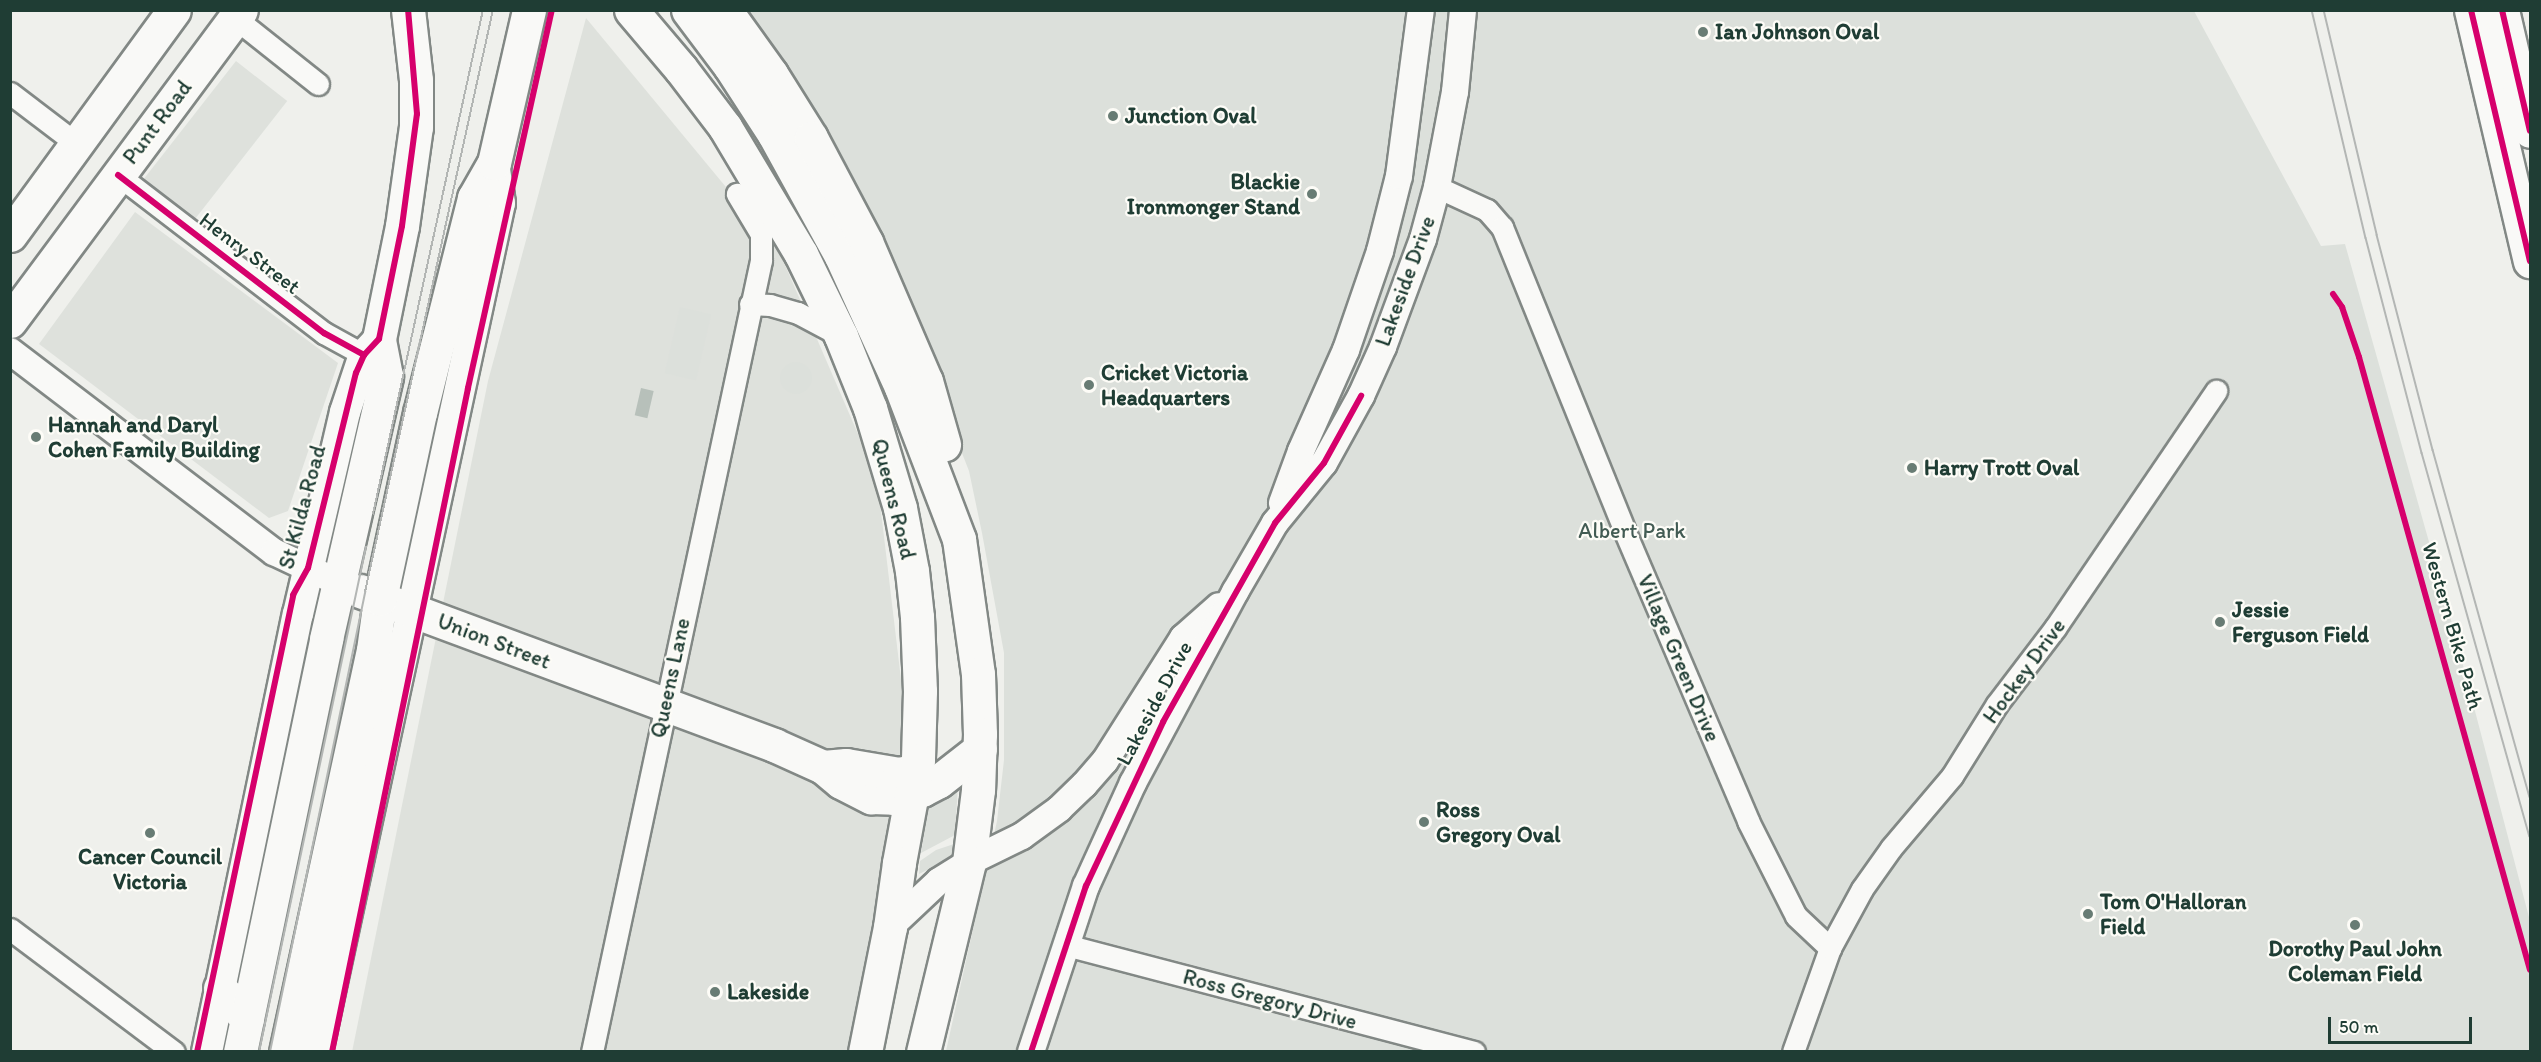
<!DOCTYPE html>
<html>
<head>
<meta charset="utf-8">
<style>
	body { margin:0 }
	#map { position:relative; width:2541px; height:1062px; overflow:hidden; background:#eff0ec; font-family:Itim,sans-serif }
	div>[style] { position:absolute }
	.built>* { inset:0; background:#dee1dc; transform-origin:0 0 }
	.green>* { inset:0; background:#dce0db; transform-origin:0 0 }
	.round { border-radius:50% }
	.water>* { inset:0; background:#b7c0ba; transform-origin:0 0 }
	.roads { filter:drop-shadow(2px 0 #828885) drop-shadow(-2px 0 #828885) drop-shadow(0 2px #828885) drop-shadow(0 -2px #828885) }
	.minor>* { height:21px; margin:-10.5px; padding:0 10.5px; transform-origin:10.5px; border-radius:10.5px; background:#f9f9f7 }
	.tertiary>* { height:26px; margin:-13px; padding:0 13px; transform-origin:13px; border-radius:13px; background:#f9f9f7 }
	.secondary>* { height:30px; margin:-15px; padding:0 15px; transform-origin:15px; border-radius:15px; background:#f9f9f7 }
	.primary>* { height:33px; margin:-16.5px; padding:0 16.5px; transform-origin:16.5px; border-radius:16.5px; background:#f9f9f7 }
	.trunk>* { height:33px; margin:-16.5px; padding:0 16.5px; transform-origin:16.5px; border-radius:16.5px; background:#f9f9f7 }
	.tram>* { height:1.5px; margin:-0.75px; padding:0 0.75px; transform-origin:0.75px; border-radius:0.75px; background:#b3b6b4 }
	.cycleway>* { height:6px; margin:-3px; padding:0 3px; transform-origin:3px; border-radius:3px; background:#d6006c }
	.dots>* { width:16px; height:16px; translate:-50% -50%; box-sizing:border-box; border:3px solid #fdfcf7; border-radius:50% }
	span { translate:-50% -50%; white-space:nowrap; text-align:center; line-height:1.15; -webkit-text-stroke:4.5px #fdfcf7; paint-order:stroke }
	.poi-label { font-size:22px; color:#1f3d34; font-weight:700 }
	.left { translate:0 -50%; text-align:left }
	.right { translate:-100% -50%; text-align:right }
	.street-label { font-size:22px; color:#1f3d34 }
	.park-label { font-size:22px; color:#425b53 }
	.frame { position:absolute; inset:0; border:12px solid #1f3d34; pointer-events:none }
	.scale { position:absolute; left:2328px; top:1017px; width:144px; height:27px; box-sizing:border-box; border:3px solid #1f3d34; border-top:0; padding-left:8px; font-size:18px; line-height:21px; white-space:nowrap; color:#1f3d34; -webkit-text-stroke:4px #fdfcf7; paint-order:stroke }
</style>
</head>
<body>
<div id="map">
	<div class="built">
		<div style="clip-path:polygon(586px 18px,779px 251px,877px 478px,908px 738px,847px 1051px,352px 1052px,488px 381px)"></div>
		<div style="left:236px;top:61px;width:65px;height:152px;rotate:38deg"></div>
		<div style="clip-path:polygon(135px 212px,338px 363px,288px 511px,269px 518px,39px 344px)"></div>
	</div>
	<div class="green">
		<div style="clip-path:polygon(734px 11px,2194px 11px,2321px 246px,2345px 244px,2453px 627px,2530px 921px,2530px 1051px,946px 1051px,997px 821px,1004px 760px,1004px 653px,982px 533px,969px 471px,922px 351px)"></div>
		<div style="left:680px;top:307px;width:32px;height:68px;rotate:13deg"></div>
		<div class="round" style="left:780px;top:362px;width:32px;height:32px"></div>
		<div style="clip-path:polygon(958px 785px,955px 835px,921px 853px,929px 806px)"></div>
		<div style="clip-path:polygon(954px 844px,952px 858px,919px 874px,920px 861px,936px 850px)"></div>
	</div>
	<div class="water">
		<div style="left:641px;top:388px;width:13px;height:28px;rotate:13deg"></div>
	</div>
	<div class="roads">
		<div class="minor">
			<div style="left:235px;top:18px;width:106px;rotate:38.5deg"></div>
			<div style="left:10px;top:93px;width:84px;rotate:37.3deg"></div>
			<div style="left:118px;top:175px;width:260px;rotate:37.5deg"></div>
			<div style="left:324px;top:333px;width:46px;rotate:28.8deg"></div>
			<div style="left:1437px;top:187px;width:55px;rotate:24.7deg"></div>
			<div style="left:1487px;top:210px;width:23px;rotate:49deg"></div>
			<div style="left:1502px;top:227px;width:329px;rotate:68deg"></div>
			<div style="left:1625px;top:532px;width:314px;rotate:66.9deg"></div>
			<div style="left:1748px;top:821px;width:106px;rotate:63.2deg"></div>
			<div style="left:1796px;top:916px;width:47px;rotate:43.3deg"></div>
			<div style="left:1830px;top:948px;width:110px;rotate:109.6deg"></div>
			<div style="left:750px;top:304px;width:20px;rotate:3deg"></div>
			<div style="left:770px;top:305px;width:29px;rotate:16deg"></div>
			<div style="left:798px;top:313px;width:49px;rotate:28.1deg"></div>
			<div style="left:10px;top:929px;width:205px;rotate:36.9deg"></div>
			<div style="left:1066px;top:945px;width:422px;rotate:14.7deg"></div>
			<div style="left:1830px;top:948px;width:67px;rotate:-61.5deg"></div>
			<div style="left:1862px;top:889px;width:50px;rotate:-54.7deg"></div>
			<div style="left:1891px;top:848px;width:94px;rotate:-49.7deg"></div>
			<div style="left:1952px;top:776px;width:85px;rotate:-58deg"></div>
			<div style="left:1997px;top:704px;width:96px;rotate:-52.7deg"></div>
			<div style="left:2055px;top:628px;width:287px;rotate:-55.8deg"></div>
			<div style="left:592px;top:1052px;width:810px;rotate:-77.95deg"></div>
			<div style="left:761px;top:260px;width:26px;rotate:-90deg"></div>
			<div style="left:761px;top:234px;width:47px;rotate:-121deg"></div>
		</div>
		<div class="tertiary">
			<div style="left:10px;top:351px;width:332px;rotate:37.3deg"></div>
			<div style="left:274px;top:552px;width:59px;rotate:25.3deg"></div>
			<div style="left:1282px;top:503px;width:55px;rotate:-69.9deg"></div>
			<div style="left:1301px;top:451px;width:111px;rotate:-66deg"></div>
			<div style="left:1346px;top:350px;width:105px;rotate:-71deg"></div>
			<div style="left:1380px;top:251px;width:77px;rotate:-75.8deg"></div>
			<div style="left:1399px;top:176px;width:167px;rotate:-82.5deg"></div>
			<div style="left:890px;top:927px;width:67px;rotate:-43.2deg"></div>
			<div style="left:939px;top:881px;width:36px;rotate:-32deg"></div>
			<div style="left:969px;top:862px;width:59px;rotate:-26.1deg"></div>
			<div style="left:1022px;top:836px;width:46px;rotate:-36.1deg"></div>
			<div style="left:1059px;top:809px;width:35px;rotate:-44deg"></div>
			<div style="left:1084px;top:785px;width:32px;rotate:-49deg"></div>
			<div style="left:1105px;top:761px;width:146px;rotate:-57.6deg"></div>
			<div style="left:1183px;top:638px;width:48px;rotate:-41.6deg"></div>
			<div style="left:1031px;top:1052px;width:175px;rotate:-71.7deg"></div>
			<div style="left:1086px;top:886px;width:113px;rotate:-65.5deg"></div>
			<div style="left:1133px;top:783px;width:217px;rotate:-61.9deg"></div>
			<div style="left:1235px;top:592px;width:80px;rotate:-59.9deg"></div>
			<div style="left:1275px;top:523px;width:77px;rotate:-50.8deg"></div>
			<div style="left:1324px;top:463px;width:77px;rotate:-61.1deg"></div>
			<div style="left:1361px;top:396px;width:54px;rotate:-65.8deg"></div>
			<div style="left:1383px;top:347px;width:115px;rotate:-69.7deg"></div>
			<div style="left:1423px;top:239px;width:54px;rotate:-74.9deg"></div>
			<div style="left:1437px;top:187px;width:97px;rotate:-79.3deg"></div>
			<div style="left:1455px;top:92px;width:82px;rotate:-84.4deg"></div>
		</div>
		<div class="secondary">
			<div style="left:207px;top:1052px;width:447px;rotate:-78.3deg"></div>
			<div style="left:298px;top:614px;width:207px;rotate:-76.9deg"></div>
			<div style="left:345px;top:412px;width:60px;rotate:-71.6deg"></div>
			<div style="left:364px;top:355px;width:22px;rotate:-47deg"></div>
			<div style="left:317px;top:1052px;width:868px;rotate:-77.84deg"></div>
			<div style="left:500px;top:203px;width:40px;rotate:-98.5deg"></div>
		</div>
		<div class="primary">
			<div style="left:2471px;top:10px;width:258px;rotate:76.8deg"></div>
			<div style="left:2502px;top:10px;width:124px;rotate:77deg"></div>
			<div style="left:360px;top:591px;width:442px;rotate:20.4deg"></div>
			<div style="left:774px;top:745px;width:54px;rotate:24.2deg"></div>
			<div style="left:823px;top:767px;width:23px;rotate:40deg"></div>
			<div style="left:841px;top:782px;width:34px;rotate:27deg"></div>
			<div style="left:871px;top:797px;width:23px;rotate:2deg"></div>
			<div style="left:894px;top:798px;width:29px;rotate:-16deg"></div>
			<div style="left:922px;top:790px;width:19px;rotate:-28deg"></div>
			<div style="left:939px;top:781px;width:52px;rotate:-38deg"></div>
			<div style="left:823px;top:767px;width:23px;rotate:-5deg"></div>
			<div style="left:846px;top:765px;width:54px;rotate:9.6deg"></div>
			<div style="left:899px;top:774px;width:18px;rotate:-13deg"></div>
			<div style="left:220px;top:988px;width:41px;rotate:48.9deg"></div>
			<div style="left:240px;top:1052px;width:422px;rotate:-78.2deg"></div>
			<div style="left:326px;top:639px;width:270px;rotate:-77.1deg"></div>
			<div style="left:386px;top:376px;width:38px;rotate:-101deg"></div>
			<div style="left:379px;top:339px;width:115px;rotate:-78.5deg"></div>
			<div style="left:402px;top:226px;width:100px;rotate:-82deg"></div>
			<div style="left:416px;top:127px;width:47px;rotate:-90deg"></div>
			<div style="left:416px;top:80px;width:70px;rotate:-96.5deg"></div>
			<div style="left:286px;top:1052px;width:411px;rotate:-77.8deg"></div>
			<div style="left:373px;top:650px;width:51px;rotate:-82.2deg"></div>
			<div style="left:380px;top:599px;width:190px;rotate:-77.9deg"></div>
			<div style="left:420px;top:413px;width:222px;rotate:-75.9deg"></div>
			<div style="left:474px;top:198px;width:40px;rotate:-60.3deg"></div>
			<div style="left:494px;top:163px;width:157px;rotate:-77.1deg"></div>
		</div>
		<div class="trunk">
			<div style="left:631px;top:10px;width:77px;rotate:49.7deg"></div>
			<div style="left:681px;top:69px;width:73px;rotate:52.8deg"></div>
			<div style="left:725px;top:127px;width:148px;rotate:59.1deg"></div>
			<div style="left:801px;top:254px;width:91px;rotate:64deg"></div>
			<div style="left:841px;top:336px;width:78px;rotate:68.1deg"></div>
			<div style="left:870px;top:408px;width:104px;rotate:73.3deg"></div>
			<div style="left:900px;top:508px;width:64px;rotate:79.2deg"></div>
			<div style="left:912px;top:571px;width:46px;rotate:83.8deg"></div>
			<div style="left:917px;top:617px;width:74px;rotate:87.7deg"></div>
			<div style="left:920px;top:691px;width:69px;rotate:91.7deg"></div>
			<div style="left:918px;top:760px;width:105px;rotate:100.5deg"></div>
			<div style="left:899px;top:863px;width:65px;rotate:98deg"></div>
			<div style="left:890px;top:927px;width:127px;rotate:101.3deg"></div>
			<div style="left:688px;top:10px;width:70px;rotate:53.1deg"></div>
			<div style="left:730px;top:66px;width:81px;rotate:57.1deg"></div>
			<div style="left:774px;top:134px;width:139px;rotate:61.2deg"></div>
			<div style="left:841px;top:256px;width:144px;rotate:65.4deg"></div>
			<div style="left:901px;top:387px;width:163px;rotate:69.1deg"></div>
			<div style="left:959px;top:539px;width:136px;rotate:82deg"></div>
			<div style="left:978px;top:674px;width:60px;rotate:88.1deg"></div>
			<div style="left:980px;top:734px;width:56px;rotate:92deg"></div>
			<div style="left:978px;top:790px;width:73px;rotate:97.1deg"></div>
			<div style="left:969px;top:862px;width:195px;rotate:103.6deg"></div>
			<div style="left:725px;top:10px;width:79px;rotate:54.3deg"></div>
			<div style="left:771px;top:74px;width:75px;rotate:58deg"></div>
			<div style="left:811px;top:138px;width:118px;rotate:62.1deg"></div>
			<div style="left:866px;top:242px;width:151px;rotate:66.7deg"></div>
			<div style="left:926px;top:381px;width:66px;rotate:74.1deg"></div>
			<div style="left:10px;top:235px;width:278px;rotate:-53.9deg"></div>
			<div style="left:10px;top:321px;width:387px;rotate:-53.4deg"></div>
		</div>
	</div>
	<div class="tram">
		<div style="left:2312px;top:10px;width:234px;rotate:76.7deg"></div>
		<div style="left:2366px;top:238px;width:222px;rotate:75.4deg"></div>
		<div style="left:2422px;top:453px;width:398px;rotate:74.3deg"></div>
		<div style="left:2324px;top:10px;width:231px;rotate:76.7deg"></div>
		<div style="left:2377px;top:235px;width:222px;rotate:75.4deg"></div>
		<div style="left:2433px;top:450px;width:360px;rotate:74.4deg"></div>
		<div style="left:373px;top:514px;width:516px;rotate:-77.69deg"></div>
		<div style="left:259px;top:1052px;width:516px;rotate:-78.04deg"></div>
		<div style="left:270px;top:1052px;width:470px;rotate:-78.3deg"></div>
		<div style="left:365px;top:592px;width:596px;rotate:-77.6deg"></div>
	</div>
	<div class="cycleway">
		<div style="left:2471px;top:10px;width:258px;rotate:76.8deg"></div>
		<div style="left:2502px;top:10px;width:124px;rotate:77deg"></div>
		<div style="left:118px;top:175px;width:260px;rotate:37.5deg"></div>
		<div style="left:324px;top:333px;width:46px;rotate:28.8deg"></div>
		<div style="left:2333px;top:294px;width:16px;rotate:55deg"></div>
		<div style="left:2342px;top:307px;width:53px;rotate:71.2deg"></div>
		<div style="left:2359px;top:357px;width:636px;rotate:74.41deg"></div>
		<div style="left:197px;top:1052px;width:467px;rotate:-78.1deg"></div>
		<div style="left:293px;top:595px;width:31px;rotate:-61deg"></div>
		<div style="left:308px;top:568px;width:201px;rotate:-76.2deg"></div>
		<div style="left:356px;top:373px;width:20px;rotate:-66deg"></div>
		<div style="left:364px;top:355px;width:22px;rotate:-47deg"></div>
		<div style="left:379px;top:339px;width:115px;rotate:-78.5deg"></div>
		<div style="left:402px;top:226px;width:113px;rotate:-82.4deg"></div>
		<div style="left:417px;top:114px;width:104px;rotate:-94.9deg"></div>
		<div style="left:332px;top:1052px;width:678px;rotate:-78.42deg"></div>
		<div style="left:468px;top:388px;width:387px;rotate:-77.5deg"></div>
		<div style="left:1031px;top:1052px;width:175px;rotate:-71.7deg"></div>
		<div style="left:1086px;top:886px;width:181px;rotate:-64.8deg"></div>
		<div style="left:1163px;top:722px;width:228px;rotate:-60.6deg"></div>
		<div style="left:1275px;top:523px;width:77px;rotate:-50.8deg"></div>
		<div style="left:1324px;top:463px;width:77px;rotate:-61.1deg"></div>
	</div>
	<div class="dots">
		<div style="left:1703px;top:32px;background:#687c74"></div>
		<div style="left:1113px;top:116px;background:#687c74"></div>
		<div style="left:1312px;top:194px;background:#687c74"></div>
		<div style="left:1089px;top:385px;background:#687c74"></div>
		<div style="left:36px;top:437px;background:#687c74"></div>
		<div style="left:1912px;top:468px;background:#687c74"></div>
		<div style="left:2220px;top:622px;background:#687c74"></div>
		<div style="left:1424px;top:822px;background:#687c74"></div>
		<div style="left:150px;top:833px;background:#687c74"></div>
		<div style="left:2088px;top:914px;background:#687c74"></div>
		<div style="left:2355px;top:925px;background:#687c74"></div>
		<div style="left:715px;top:992px;background:#687c74"></div>
	</div>
	<div class="poi-label">
		<span class="left" style="left:1715px;top:32px">Ian Johnson Oval</span>
		<span class="left" style="left:1125px;top:116px">Junction Oval</span>
		<span class="right" style="left:1300px;top:194px">Blackie<br>Ironmonger Stand</span>
		<span class="left" style="left:1101px;top:385px">Cricket Victoria<br>Headquarters</span>
		<span class="left" style="left:48px;top:437px">Hannah and Daryl<br>Cohen Family Building</span>
		<span class="left" style="left:1924px;top:468px">Harry Trott Oval</span>
		<span class="left" style="left:2232px;top:622px">Jessie<br>Ferguson Field</span>
		<span class="left" style="left:1436px;top:822px">Ross<br>Gregory Oval</span>
		<span style="left:150px;top:869px">Cancer Council<br>Victoria</span>
		<span class="left" style="left:2100px;top:914px">Tom O'Halloran<br>Field</span>
		<span style="left:2355px;top:961px">Dorothy Paul John<br>Coleman Field</span>
		<span class="left" style="left:727px;top:992px">Lakeside</span>
	</div>
	<div class="street-label">
		<span style="left:157px;top:122px;rotate:-53deg">Punt Road</span>
		<span style="left:250px;top:253px;rotate:37deg">Henry Street</span>
		<span style="left:1405px;top:281px;rotate:-70deg">Lakeside Drive</span>
		<span style="left:894px;top:499px;rotate:76deg">Queens Road</span>
		<span style="left:302px;top:507px;rotate:-75deg">St Kilda Road</span>
		<span style="left:2453px;top:626px;rotate:74deg">Western Bike Path</span>
		<span style="left:494px;top:641px;rotate:21deg">Union Street</span>
		<span style="left:1679px;top:658px;rotate:67deg">Village Green Drive</span>
		<span style="left:2024px;top:671px;rotate:-54deg">Hockey Drive</span>
		<span style="left:670px;top:678px;rotate:-78deg">Queens Lane</span>
		<span style="left:1154px;top:703px;rotate:-62deg">Lakeside Drive</span>
		<span style="left:1270px;top:999px;rotate:15deg">Ross Gregory Drive</span>
	</div>
	<div class="park-label">
		<span style="left:1632px;top:531px">Albert Park</span>
	</div>
	<div class="frame"></div>
	<div class="scale">50 m</div>
</div>
</body>
</html>
